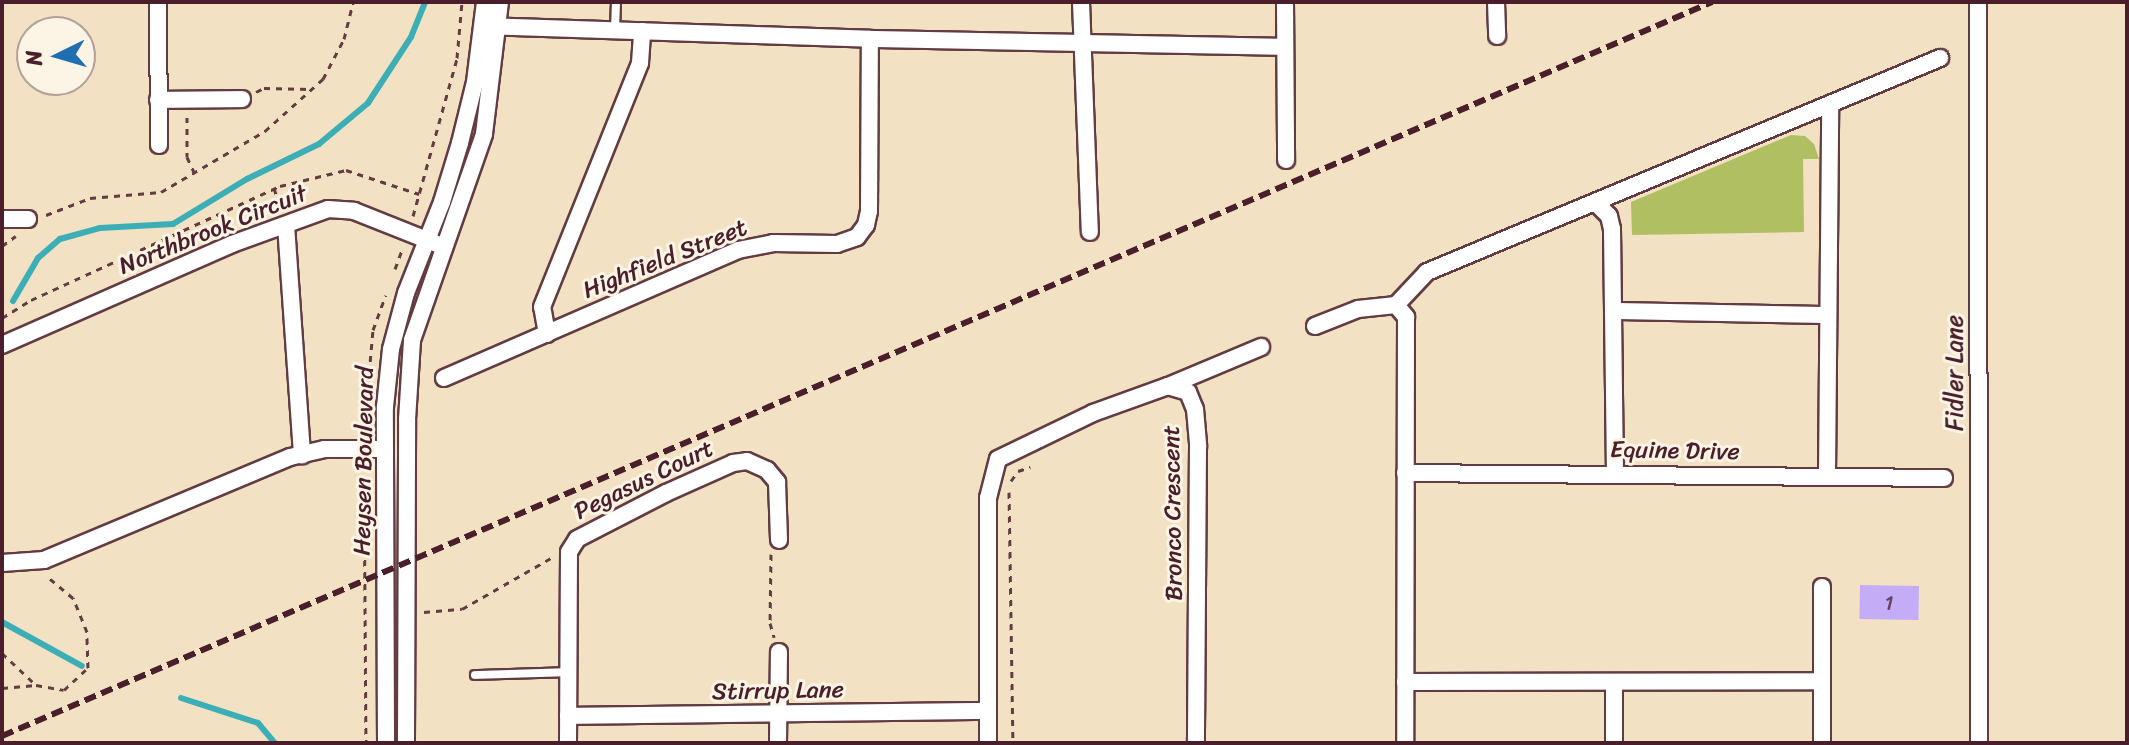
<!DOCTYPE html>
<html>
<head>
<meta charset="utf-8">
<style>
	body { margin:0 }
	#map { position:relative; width:2129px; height:745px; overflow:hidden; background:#f2e1c3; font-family:Sriracha,sans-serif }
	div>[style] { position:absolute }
	.green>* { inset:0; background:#b0bf62 }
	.stream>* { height:6px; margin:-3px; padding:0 3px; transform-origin:3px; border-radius:3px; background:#3caeb5 }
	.building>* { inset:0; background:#c4acf6; transform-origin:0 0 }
	.path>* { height:3px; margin-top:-1.5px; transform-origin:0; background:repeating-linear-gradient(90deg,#633c42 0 6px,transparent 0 12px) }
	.roads { filter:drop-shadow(2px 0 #633c42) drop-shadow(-2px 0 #633c42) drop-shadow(0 2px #633c42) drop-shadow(0 -2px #633c42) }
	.service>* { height:8px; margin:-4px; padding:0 4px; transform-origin:4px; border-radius:4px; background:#fff }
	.minor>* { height:16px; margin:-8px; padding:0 8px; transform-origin:8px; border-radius:8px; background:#fff }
	.rail>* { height:6px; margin-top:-3px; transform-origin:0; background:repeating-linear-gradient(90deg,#4a1f2b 0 12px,transparent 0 18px) }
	span { translate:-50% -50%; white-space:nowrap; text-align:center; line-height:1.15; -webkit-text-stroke:6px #fcf5e5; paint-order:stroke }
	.number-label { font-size:20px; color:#68425e }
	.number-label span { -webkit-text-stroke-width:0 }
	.street-label { font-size:24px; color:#4a1f2b }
	.frame { position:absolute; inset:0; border:4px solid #4a1f2b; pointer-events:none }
	.north { position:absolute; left:16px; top:16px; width:80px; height:80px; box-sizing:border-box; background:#fcf5e5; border:2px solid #b59f9b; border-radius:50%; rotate:265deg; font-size:22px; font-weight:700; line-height:32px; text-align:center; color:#4a1f2b }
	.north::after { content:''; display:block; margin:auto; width:28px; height:36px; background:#1f6fb2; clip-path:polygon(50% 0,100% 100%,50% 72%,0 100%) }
</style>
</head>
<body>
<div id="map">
	<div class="green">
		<div style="clip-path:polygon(1791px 135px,1805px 136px,1814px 144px,1819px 159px,1803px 159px,1804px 232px,1632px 235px,1631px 202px)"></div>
	</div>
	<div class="stream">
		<div style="left:13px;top:301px;width:50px;rotate:-59.8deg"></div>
		<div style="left:38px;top:258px;width:29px;rotate:-41deg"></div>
		<div style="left:60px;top:239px;width:41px;rotate:-15.4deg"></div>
		<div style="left:100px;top:228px;width:73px;rotate:-3.1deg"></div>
		<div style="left:173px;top:224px;width:87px;rotate:-31.3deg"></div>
		<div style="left:247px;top:179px;width:80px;rotate:-25.9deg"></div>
		<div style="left:319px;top:144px;width:64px;rotate:-39.9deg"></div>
		<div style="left:368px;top:103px;width:79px;rotate:-56.9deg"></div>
		<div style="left:411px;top:37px;width:38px;rotate:-68deg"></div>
		<div style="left:2px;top:622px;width:91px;rotate:28.8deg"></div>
		<div style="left:181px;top:698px;width:81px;rotate:18deg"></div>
		<div style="left:258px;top:723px;width:26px;rotate:50deg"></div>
	</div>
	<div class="building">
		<div style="left:1860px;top:585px;width:59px;height:34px;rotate:1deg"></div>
	</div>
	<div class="path">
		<div style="left:256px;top:92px;width:9px;rotate:-27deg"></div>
		<div style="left:264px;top:88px;width:47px;rotate:1.2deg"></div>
		<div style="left:187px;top:117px;width:40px;rotate:90deg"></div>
		<div style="left:187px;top:157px;width:17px;rotate:65deg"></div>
		<div style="left:274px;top:188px;width:20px;rotate:72deg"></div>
		<div style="left:46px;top:215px;width:47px;rotate:-21.1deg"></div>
		<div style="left:90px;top:198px;width:71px;rotate:-4.8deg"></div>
		<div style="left:161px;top:192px;width:121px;rotate:-30.4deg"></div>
		<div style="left:265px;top:131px;width:78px;rotate:-41.9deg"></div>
		<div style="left:323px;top:79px;width:45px;rotate:-62.3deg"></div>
		<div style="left:344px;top:39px;width:38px;rotate:-76deg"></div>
		<div style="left:413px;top:216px;width:164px;rotate:-74.4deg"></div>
		<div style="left:457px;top:58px;width:56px;rotate:-84.9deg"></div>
		<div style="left:2px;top:246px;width:17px;rotate:-36deg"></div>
		<div style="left:395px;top:269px;width:20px;rotate:-70deg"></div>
		<div style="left:2px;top:318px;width:34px;rotate:-32deg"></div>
		<div style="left:31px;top:300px;width:274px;rotate:-24.6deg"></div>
		<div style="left:280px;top:186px;width:68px;rotate:-13.6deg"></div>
		<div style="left:346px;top:170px;width:77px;rotate:18.2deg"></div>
		<div style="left:367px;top:397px;width:67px;rotate:-84.9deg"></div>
		<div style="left:373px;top:330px;width:37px;rotate:-70deg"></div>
		<div style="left:363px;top:433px;width:29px;rotate:-84deg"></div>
		<div style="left:364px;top:464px;width:279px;rotate:89.6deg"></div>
		<div style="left:1011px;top:481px;width:12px;rotate:-55deg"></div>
		<div style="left:1018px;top:471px;width:13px;rotate:-18deg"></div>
		<div style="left:1009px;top:492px;width:251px;rotate:89.1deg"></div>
		<div style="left:771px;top:554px;width:69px;rotate:90.8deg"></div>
		<div style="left:770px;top:623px;width:15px;rotate:74deg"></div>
		<div style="left:424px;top:612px;width:38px;rotate:-5deg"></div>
		<div style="left:462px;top:609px;width:103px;rotate:-29.8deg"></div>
		<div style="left:2px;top:653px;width:47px;rotate:43.3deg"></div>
		<div style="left:2px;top:688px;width:34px;rotate:-5deg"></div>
		<div style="left:36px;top:685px;width:28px;rotate:10deg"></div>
		<div style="left:64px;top:690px;width:33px;rotate:-43deg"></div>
		<div style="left:88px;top:668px;width:36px;rotate:-92deg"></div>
		<div style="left:87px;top:632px;width:37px;rotate:-112deg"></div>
		<div style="left:73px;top:598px;width:33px;rotate:-140deg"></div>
	</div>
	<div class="roads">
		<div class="service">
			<div style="left:615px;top:30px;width:28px;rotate:-88deg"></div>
			<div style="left:475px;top:675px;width:93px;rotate:-1.8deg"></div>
		</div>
		<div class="minor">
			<div style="left:158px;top:2px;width:143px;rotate:89.6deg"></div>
			<div style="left:1081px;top:2px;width:230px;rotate:87.8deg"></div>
			<div style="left:1285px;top:2px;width:158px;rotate:89.6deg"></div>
			<div style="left:1496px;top:2px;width:34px;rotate:88deg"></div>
			<div style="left:1978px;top:2px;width:741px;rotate:89.92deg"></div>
			<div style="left:483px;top:26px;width:387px;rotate:1.9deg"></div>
			<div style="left:870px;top:39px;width:413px;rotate:1.1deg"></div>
			<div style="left:158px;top:100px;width:84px;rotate:-0.7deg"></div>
			<div style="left:1596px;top:203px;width:18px;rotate:45deg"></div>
			<div style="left:1609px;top:216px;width:13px;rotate:77deg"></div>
			<div style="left:1612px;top:229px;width:245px;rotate:89.3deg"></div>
			<div style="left:2px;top:219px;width:26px"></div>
			<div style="left:286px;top:225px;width:231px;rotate:86deg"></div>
			<div style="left:1396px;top:305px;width:16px;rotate:50deg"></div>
			<div style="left:1406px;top:317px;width:426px;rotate:90.1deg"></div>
			<div style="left:1613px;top:311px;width:215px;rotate:1.1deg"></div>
			<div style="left:1315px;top:326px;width:46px;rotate:-21.6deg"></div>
			<div style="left:1358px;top:309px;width:38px;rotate:-6deg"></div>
			<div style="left:1396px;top:305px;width:45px;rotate:-46.8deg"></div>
			<div style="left:1427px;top:272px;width:556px;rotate:-22.64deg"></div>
			<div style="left:547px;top:334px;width:27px;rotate:-100deg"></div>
			<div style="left:542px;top:307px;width:263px;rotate:-68.1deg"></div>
			<div style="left:640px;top:63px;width:32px;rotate:-86deg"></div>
			<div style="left:2px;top:345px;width:251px;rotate:-23.7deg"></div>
			<div style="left:232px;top:244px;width:102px;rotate:-20deg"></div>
			<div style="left:328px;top:209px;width:26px;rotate:4deg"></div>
			<div style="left:354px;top:211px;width:89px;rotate:21.7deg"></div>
			<div style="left:444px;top:378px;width:321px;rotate:-23.5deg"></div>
			<div style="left:738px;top:250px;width:36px;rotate:-11deg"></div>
			<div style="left:773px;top:243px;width:64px;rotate:0.9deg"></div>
			<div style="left:837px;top:244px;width:21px;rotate:-19deg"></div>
			<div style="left:857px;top:237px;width:15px;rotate:-53deg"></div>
			<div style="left:866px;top:225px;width:14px;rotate:-78deg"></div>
			<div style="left:869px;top:211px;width:172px;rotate:-89.7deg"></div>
			<div style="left:1168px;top:386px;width:101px;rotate:-22.8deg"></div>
			<div style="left:1405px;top:473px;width:539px;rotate:0.53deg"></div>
			<div style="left:1827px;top:476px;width:372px;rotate:-89.5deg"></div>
			<div style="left:2px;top:563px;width:42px;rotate:-4.1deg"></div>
			<div style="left:44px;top:560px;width:267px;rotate:-22.7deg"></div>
			<div style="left:290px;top:457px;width:36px;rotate:-13deg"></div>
			<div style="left:325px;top:449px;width:60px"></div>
			<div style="left:1822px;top:587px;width:156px;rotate:90deg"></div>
			<div style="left:1405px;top:682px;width:417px;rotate:-0.1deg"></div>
			<div style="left:1614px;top:682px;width:61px;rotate:90deg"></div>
			<div style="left:568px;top:716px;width:420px;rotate:-0.7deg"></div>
			<div style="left:386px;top:743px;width:336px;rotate:-90.2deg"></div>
			<div style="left:385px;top:407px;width:58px;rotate:-84.1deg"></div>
			<div style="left:391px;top:349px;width:58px;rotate:-75deg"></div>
			<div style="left:406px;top:293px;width:98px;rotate:-68.4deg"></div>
			<div style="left:442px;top:202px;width:62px;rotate:-73deg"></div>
			<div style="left:460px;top:143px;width:63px;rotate:-76.2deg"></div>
			<div style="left:475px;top:82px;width:81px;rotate:-82.9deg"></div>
			<div style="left:406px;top:743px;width:323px;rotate:-89.8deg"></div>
			<div style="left:407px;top:420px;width:80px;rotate:-86.4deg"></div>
			<div style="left:412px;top:340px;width:218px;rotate:-70.7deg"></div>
			<div style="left:484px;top:134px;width:133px;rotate:-83.1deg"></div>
			<div style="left:568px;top:743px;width:191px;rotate:-89.7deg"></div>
			<div style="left:569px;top:552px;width:15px;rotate:-58deg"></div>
			<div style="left:577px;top:539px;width:100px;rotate:-27.3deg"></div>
			<div style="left:666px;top:493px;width:73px;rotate:-24.1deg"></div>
			<div style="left:733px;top:463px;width:14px;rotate:-8deg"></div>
			<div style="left:747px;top:461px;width:22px;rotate:24deg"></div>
			<div style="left:767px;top:470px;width:16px;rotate:50deg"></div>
			<div style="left:777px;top:482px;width:58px;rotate:88deg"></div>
			<div style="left:778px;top:743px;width:91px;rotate:-89.4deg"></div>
			<div style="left:988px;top:743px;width:245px;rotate:-90deg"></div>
			<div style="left:988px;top:498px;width:40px;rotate:-75.6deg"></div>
			<div style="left:998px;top:459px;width:106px;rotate:-25.8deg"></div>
			<div style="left:1093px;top:413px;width:80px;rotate:-19.8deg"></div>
			<div style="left:1168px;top:386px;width:21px;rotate:17deg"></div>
			<div style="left:1188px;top:392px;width:18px;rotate:68deg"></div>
			<div style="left:1195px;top:409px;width:38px;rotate:85deg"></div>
			<div style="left:1198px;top:447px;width:296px;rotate:90.4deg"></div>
		</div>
	</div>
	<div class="rail">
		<div style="left:2px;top:736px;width:1861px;rotate:-23.23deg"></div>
	</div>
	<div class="number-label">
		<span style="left:1889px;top:603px">1</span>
	</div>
	<div class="street-label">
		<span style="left:213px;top:230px;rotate:-22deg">Northbrook Circuit</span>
		<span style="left:665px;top:259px;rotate:-22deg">Highfield Street</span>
		<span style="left:1955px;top:373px;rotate:-90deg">Fidler Lane</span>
		<span style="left:1675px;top:451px;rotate:1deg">Equine Drive</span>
		<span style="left:364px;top:461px;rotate:-89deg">Heysen Boulevard</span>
		<span style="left:644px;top:480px;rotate:-26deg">Pegasus Court</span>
		<span style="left:1173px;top:513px;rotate:-91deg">Bronco Crescent</span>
		<span style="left:778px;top:691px;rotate:-1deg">Stirrup Lane</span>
	</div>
	<div class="frame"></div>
	<div class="north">N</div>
</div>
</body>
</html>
